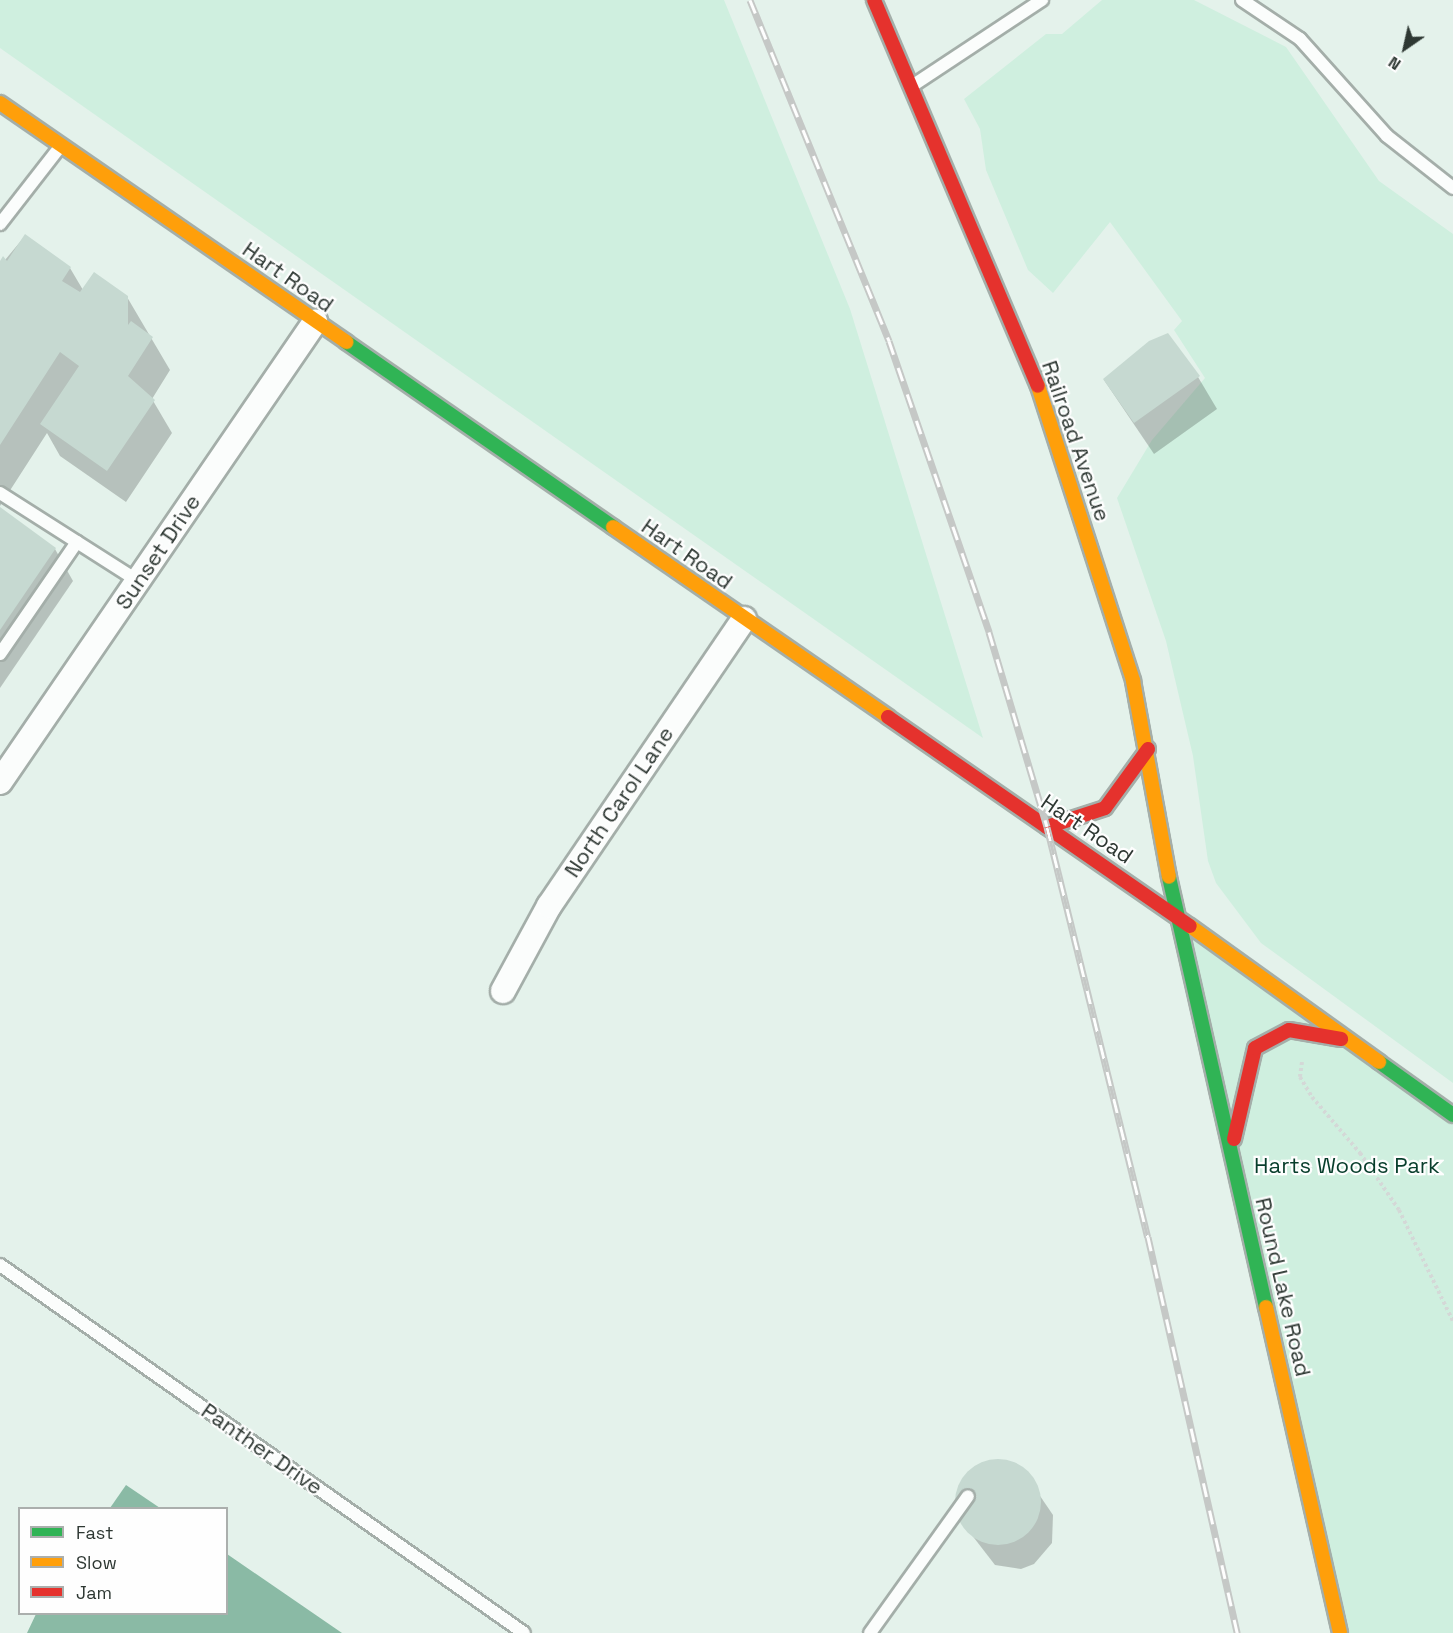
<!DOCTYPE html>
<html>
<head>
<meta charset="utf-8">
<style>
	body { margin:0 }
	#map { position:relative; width:1453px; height:1633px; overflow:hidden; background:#e4f2eb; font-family:"Space Grotesk",sans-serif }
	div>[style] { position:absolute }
	.green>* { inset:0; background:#cfefdf }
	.water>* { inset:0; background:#8abaa5 }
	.shadow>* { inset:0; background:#0003 }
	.building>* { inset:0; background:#c6d9d1 }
	.round { border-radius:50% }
	.path>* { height:4px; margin-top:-2px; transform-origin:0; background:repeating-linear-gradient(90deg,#d4d8d7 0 3px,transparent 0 6px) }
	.roads { filter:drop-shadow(2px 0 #a4aea9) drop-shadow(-2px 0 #a4aea9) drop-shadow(0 2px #a4aea9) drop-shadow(0 -2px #a4aea9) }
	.lane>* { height:12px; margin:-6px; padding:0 6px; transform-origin:6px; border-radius:6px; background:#fbfdfc }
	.street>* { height:24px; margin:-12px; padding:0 12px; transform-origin:12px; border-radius:12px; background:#fbfdfc }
	.fast>* { height:14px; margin:-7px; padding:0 7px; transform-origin:7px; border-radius:7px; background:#30b455 }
	.slow>* { height:14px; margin:-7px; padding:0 7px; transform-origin:7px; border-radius:7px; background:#ff9f0a }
	.jam>* { height:14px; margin:-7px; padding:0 7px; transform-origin:7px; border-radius:7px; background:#e5322d }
	.rail>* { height:7px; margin-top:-3.5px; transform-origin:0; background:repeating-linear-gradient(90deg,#fefefe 0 14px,#c5c8c6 0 28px); box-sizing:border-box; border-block:2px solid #c5c8c6 }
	span { translate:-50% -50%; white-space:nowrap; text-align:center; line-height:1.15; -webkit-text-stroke:4.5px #fefefe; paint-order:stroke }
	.street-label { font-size:22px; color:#2e3833 }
	.park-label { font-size:22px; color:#083e2c }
	.legend { position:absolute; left:18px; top:1507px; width:210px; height:108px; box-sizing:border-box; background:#fefefe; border:2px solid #abafad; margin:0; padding:8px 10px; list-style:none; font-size:18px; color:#2e3833 }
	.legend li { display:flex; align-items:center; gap:12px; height:30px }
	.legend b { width:30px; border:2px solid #abafad }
	.north { position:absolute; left:1375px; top:18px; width:60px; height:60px; -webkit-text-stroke:4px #fefefe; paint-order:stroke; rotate:214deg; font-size:16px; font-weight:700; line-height:24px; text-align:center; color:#2e3833 }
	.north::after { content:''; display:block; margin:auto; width:21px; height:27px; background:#2e3833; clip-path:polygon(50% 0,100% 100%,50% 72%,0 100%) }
</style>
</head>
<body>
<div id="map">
	<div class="green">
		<div style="clip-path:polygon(0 0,724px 0,850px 309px,983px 738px,0 48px)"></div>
		<div style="clip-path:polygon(1102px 0,1194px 0,1286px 47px,1379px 181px,1453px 234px,1453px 1083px,1261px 943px,1216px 883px,1208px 861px,1193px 756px,1166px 641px,1117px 498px,1152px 440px,1205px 378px,1174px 330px,1182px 321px,1110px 222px,1053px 293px,1028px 270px,986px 170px,980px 129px,964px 99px,1046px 34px,1062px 34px)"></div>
		<div style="clip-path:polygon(1176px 916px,1453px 1110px,1453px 1633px,1350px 1633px)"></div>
	</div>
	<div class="water">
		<div style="clip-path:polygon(126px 1485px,160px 1508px,110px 1508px)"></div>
		<div style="clip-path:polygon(227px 1554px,342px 1633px,27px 1633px,36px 1614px,226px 1614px)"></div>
	</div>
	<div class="shadow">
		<div style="clip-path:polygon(25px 236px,70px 268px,83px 290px,127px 297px,170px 370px,152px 399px,172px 433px,126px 502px,60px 456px,47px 433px,0 506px,0 266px)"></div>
		<div style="clip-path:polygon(1198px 377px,1217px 409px,1154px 454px,1104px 380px)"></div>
		<div style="clip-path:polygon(0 509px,55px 549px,73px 581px,0 688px)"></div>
		<div style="clip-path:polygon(995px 1461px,1021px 1468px,1053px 1515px,1052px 1543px,1034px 1564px,1021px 1569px,995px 1565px,961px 1521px,957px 1495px,961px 1482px,970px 1471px)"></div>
	</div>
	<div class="building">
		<div style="clip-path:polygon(25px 234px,71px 267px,62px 281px,80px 292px,94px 272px,128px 296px,128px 325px,131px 321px,153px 337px,128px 376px,155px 400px,107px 471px,40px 424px,79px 366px,60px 352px,0 445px,0 261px,3px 256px,7px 261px)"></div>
		<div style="clip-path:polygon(1168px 333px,1200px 376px,1134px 423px,1103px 379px,1149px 341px)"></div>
		<div style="clip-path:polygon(0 507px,56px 548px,0 630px)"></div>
		<div class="round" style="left:955px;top:1459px;width:86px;height:86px"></div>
	</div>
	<div class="path">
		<div style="left:1302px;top:1062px;width:15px;rotate:98deg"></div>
		<div style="left:1300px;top:1077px;width:23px;rotate:59deg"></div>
		<div style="left:1312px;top:1097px;width:74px;rotate:49.4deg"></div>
		<div style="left:1360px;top:1153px;width:69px;rotate:55.6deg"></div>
		<div style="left:1399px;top:1210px;width:123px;rotate:64.1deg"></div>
	</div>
	<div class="roads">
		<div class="lane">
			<div style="left:1242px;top:0;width:70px;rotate:33.9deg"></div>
			<div style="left:1300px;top:39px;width:130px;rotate:48.1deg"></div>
			<div style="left:1387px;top:136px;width:84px;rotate:38.2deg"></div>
			<div style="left:912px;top:86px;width:156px;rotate:-33.5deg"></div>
			<div style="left:0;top:224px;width:98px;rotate:-52.1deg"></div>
			<div style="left:0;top:493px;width:164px;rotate:32.5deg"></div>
			<div style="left:0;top:654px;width:136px;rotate:-55.5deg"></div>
			<div style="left:0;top:1265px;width:640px;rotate:35.08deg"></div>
			<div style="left:870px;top:1633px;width:168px;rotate:-54.4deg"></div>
		</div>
		<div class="street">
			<div style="left:0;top:782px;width:558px;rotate:-55.6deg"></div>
			<div style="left:503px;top:991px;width:97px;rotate:-61.6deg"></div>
			<div style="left:549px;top:906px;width:347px;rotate:-55.8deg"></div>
		</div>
		<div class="fast">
			<div style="left:346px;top:342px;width:325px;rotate:34.7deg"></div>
			<div style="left:1169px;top:877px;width:441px;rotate:77.3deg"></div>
			<div style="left:1379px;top:1062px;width:91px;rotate:35.6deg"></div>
		</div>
		<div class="slow">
			<div style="left:0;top:103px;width:421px;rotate:34.6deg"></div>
			<div style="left:1038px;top:386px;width:310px;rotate:72.1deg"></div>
			<div style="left:1133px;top:681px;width:199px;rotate:79.6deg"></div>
			<div style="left:613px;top:527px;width:334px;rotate:34.6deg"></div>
			<div style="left:1190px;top:926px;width:233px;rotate:35.7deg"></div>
			<div style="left:1266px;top:1307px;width:334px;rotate:77.2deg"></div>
		</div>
		<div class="jam">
			<div style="left:874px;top:0;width:419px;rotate:67deg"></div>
			<div style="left:888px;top:717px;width:367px;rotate:34.7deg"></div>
			<div style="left:1047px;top:827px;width:61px;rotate:-18.1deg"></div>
			<div style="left:1105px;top:808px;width:73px;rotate:-53.9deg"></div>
			<div style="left:1234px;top:1139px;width:93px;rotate:-77deg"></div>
			<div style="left:1255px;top:1048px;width:38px;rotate:-28deg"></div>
			<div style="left:1289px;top:1030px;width:53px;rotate:9.8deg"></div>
		</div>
	</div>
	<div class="rail">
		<div style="left:750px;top:0;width:368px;rotate:67.8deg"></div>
		<div style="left:889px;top:341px;width:308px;rotate:71deg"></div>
		<div style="left:989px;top:632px;width:203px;rotate:73.4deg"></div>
		<div style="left:1047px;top:827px;width:422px;rotate:76.2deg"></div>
		<div style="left:1148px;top:1237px;width:406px;rotate:77.3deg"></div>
	</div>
	<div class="street-label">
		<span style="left:288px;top:277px;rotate:35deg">Hart Road</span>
		<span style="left:1076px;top:441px;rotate:71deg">Railroad Avenue</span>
		<span style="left:158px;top:552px;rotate:-56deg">Sunset Drive</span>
		<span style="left:687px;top:554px;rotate:35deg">Hart Road</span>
		<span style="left:619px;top:802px;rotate:-56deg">North Carol Lane</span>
		<span style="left:1087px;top:829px;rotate:34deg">Hart Road</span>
		<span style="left:1283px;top:1287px;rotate:77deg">Round Lake Road</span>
		<span style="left:262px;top:1449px;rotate:35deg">Panther Drive</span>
	</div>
	<div class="park-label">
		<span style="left:1347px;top:1166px">Harts Woods Park</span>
	</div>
	<ul class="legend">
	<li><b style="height:8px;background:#30b455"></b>Fast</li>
	<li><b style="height:8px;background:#ff9f0a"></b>Slow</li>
	<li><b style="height:8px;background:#e5322d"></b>Jam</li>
	</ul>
	<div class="north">N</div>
</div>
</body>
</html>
